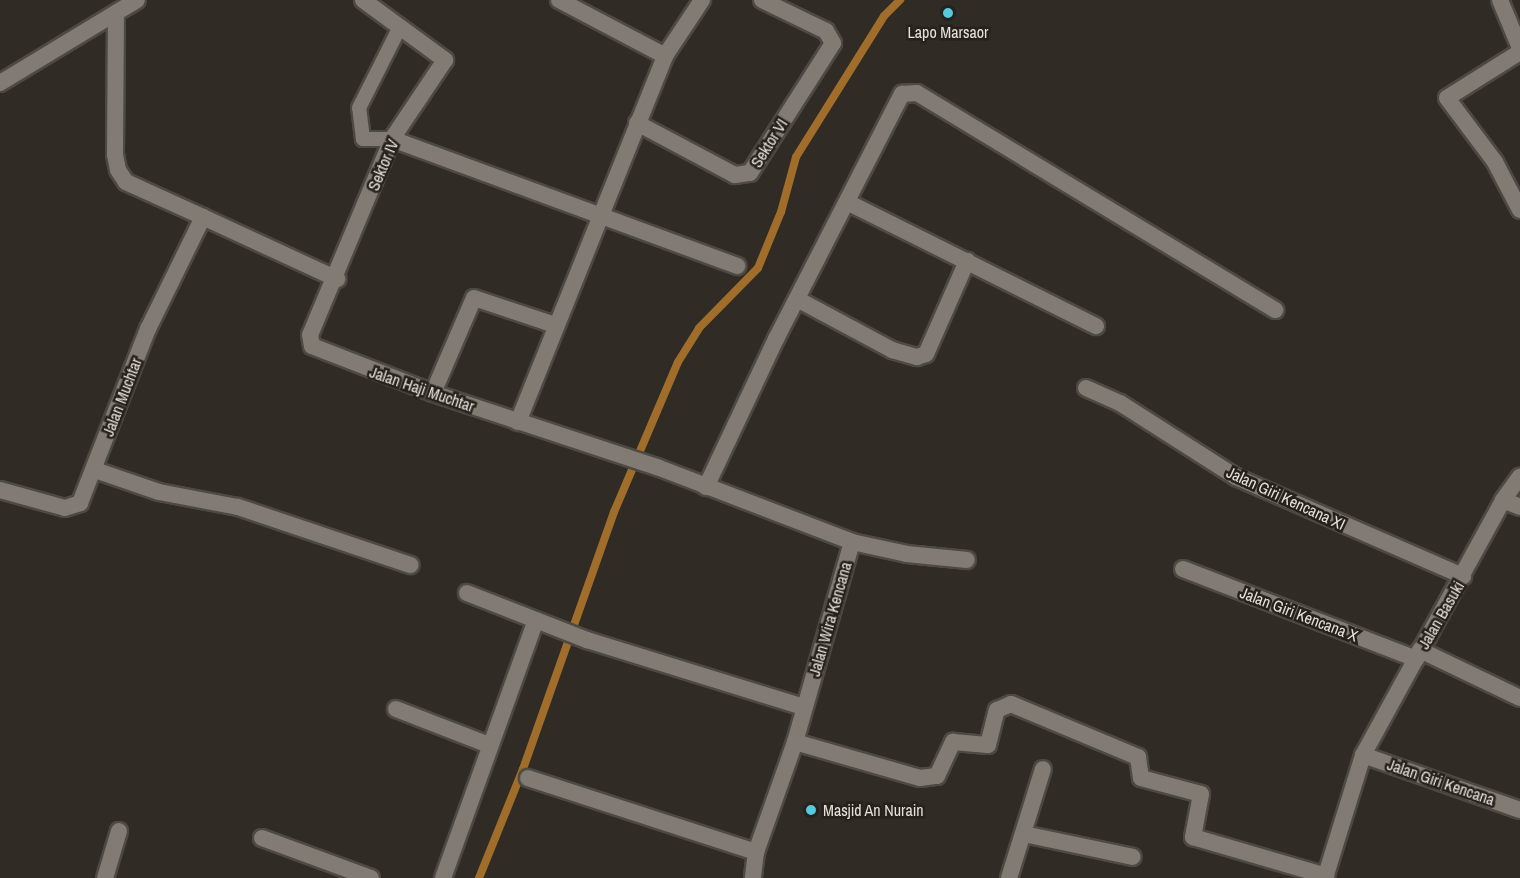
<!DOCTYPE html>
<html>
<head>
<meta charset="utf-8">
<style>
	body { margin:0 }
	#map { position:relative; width:1520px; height:878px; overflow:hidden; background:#302b24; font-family:"Archivo Narrow",sans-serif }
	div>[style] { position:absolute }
	.stream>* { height:8px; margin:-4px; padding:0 4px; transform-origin:4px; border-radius:4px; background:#a06d2b }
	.roads { filter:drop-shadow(2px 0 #4d4943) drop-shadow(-2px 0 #4d4943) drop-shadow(0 2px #4d4943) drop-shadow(0 -2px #4d4943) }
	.service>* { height:14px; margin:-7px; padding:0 7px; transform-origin:7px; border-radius:7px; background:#827b74 }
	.minor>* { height:16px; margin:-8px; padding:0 8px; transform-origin:8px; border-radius:8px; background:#827b74 }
	.tertiary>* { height:16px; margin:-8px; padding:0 8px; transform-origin:8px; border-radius:8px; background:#827b74 }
	.dots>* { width:16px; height:16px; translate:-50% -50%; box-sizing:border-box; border:3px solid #27211b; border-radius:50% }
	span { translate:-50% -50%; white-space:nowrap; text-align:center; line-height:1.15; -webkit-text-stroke:5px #27211b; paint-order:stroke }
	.poi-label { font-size:16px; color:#e5e1dd }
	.left { translate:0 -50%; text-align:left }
	.street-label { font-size:16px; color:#e5e1dd }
</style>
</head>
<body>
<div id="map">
	<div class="stream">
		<div style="left:479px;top:878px;width:118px;rotate:-68deg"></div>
		<div style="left:523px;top:769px;width:273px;rotate:-70.5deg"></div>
		<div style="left:614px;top:512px;width:163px;rotate:-66.9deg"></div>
		<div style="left:678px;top:362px;width:40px;rotate:-58deg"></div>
		<div style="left:699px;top:328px;width:84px;rotate:-45.5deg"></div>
		<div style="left:758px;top:268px;width:61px;rotate:-67.7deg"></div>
		<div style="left:781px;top:212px;width:57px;rotate:-74.7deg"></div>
		<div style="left:796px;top:157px;width:166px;rotate:-58deg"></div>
		<div style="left:884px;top:16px;width:23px;rotate:-45deg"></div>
	</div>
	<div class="roads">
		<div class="service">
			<div style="left:392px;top:139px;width:29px;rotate:180deg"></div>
			<div style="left:363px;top:139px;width:31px;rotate:-97deg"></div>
			<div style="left:359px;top:108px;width:91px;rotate:-63.2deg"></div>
		</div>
		<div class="minor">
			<div style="left:363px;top:0;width:102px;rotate:36.2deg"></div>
			<div style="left:445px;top:60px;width:95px;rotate:123.9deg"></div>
			<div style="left:392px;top:139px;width:212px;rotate:112.7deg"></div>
			<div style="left:310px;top:335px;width:11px;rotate:80deg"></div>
			<div style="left:312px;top:346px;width:130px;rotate:21.2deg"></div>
			<div style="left:433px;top:393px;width:236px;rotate:18.3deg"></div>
			<div style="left:657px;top:467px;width:209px;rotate:21deg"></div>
			<div style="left:852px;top:542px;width:208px;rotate:105.9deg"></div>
			<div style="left:795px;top:742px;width:117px;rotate:109.5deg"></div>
			<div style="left:756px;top:852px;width:26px;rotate:97deg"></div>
			<div style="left:559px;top:0;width:120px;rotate:27.8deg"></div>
			<div style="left:1500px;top:0;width:52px;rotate:67.4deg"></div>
			<div style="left:1520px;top:52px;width:86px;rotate:147.8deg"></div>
			<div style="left:1447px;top:98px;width:80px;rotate:53.1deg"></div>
			<div style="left:1495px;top:162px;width:54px;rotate:62.5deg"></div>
			<div style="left:637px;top:123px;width:111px;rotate:28deg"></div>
			<div style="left:735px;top:175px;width:15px;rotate:-8deg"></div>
			<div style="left:750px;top:173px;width:154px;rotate:-57.4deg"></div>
			<div style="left:833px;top:43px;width:14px;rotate:-120deg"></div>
			<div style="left:826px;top:31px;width:71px;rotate:-154.2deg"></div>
			<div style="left:392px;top:139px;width:368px;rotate:20.2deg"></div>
			<div style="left:849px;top:203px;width:276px;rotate:26.5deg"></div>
			<div style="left:203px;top:217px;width:148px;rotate:24.8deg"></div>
			<div style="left:797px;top:299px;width:108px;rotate:28.2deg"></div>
			<div style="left:892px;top:350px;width:26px;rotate:16deg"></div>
			<div style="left:917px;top:357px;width:9px;rotate:-18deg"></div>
			<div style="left:926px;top:354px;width:102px;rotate:-66.2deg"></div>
			<div style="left:1086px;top:388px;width:37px;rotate:24deg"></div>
			<div style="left:1120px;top:403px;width:138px;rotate:32.5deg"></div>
			<div style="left:1236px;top:477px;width:248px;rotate:23.6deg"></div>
			<div style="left:433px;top:393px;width:103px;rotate:-66.7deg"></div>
			<div style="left:474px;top:298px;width:85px;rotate:18.4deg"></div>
			<div style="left:518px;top:422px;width:394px;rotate:-68.1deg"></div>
			<div style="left:665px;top:56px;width:67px;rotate:-56.5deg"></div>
			<div style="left:95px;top:470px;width:68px;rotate:19deg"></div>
			<div style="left:159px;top:492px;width:80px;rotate:10.8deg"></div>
			<div style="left:238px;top:507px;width:182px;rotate:18.6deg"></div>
			<div style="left:706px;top:487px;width:164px;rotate:-64.7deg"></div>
			<div style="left:776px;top:339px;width:276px;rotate:-62.8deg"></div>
			<div style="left:902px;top:94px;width:15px;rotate:-4deg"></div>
			<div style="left:917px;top:93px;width:419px;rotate:31.2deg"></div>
			<div style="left:0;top:490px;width:67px;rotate:15.5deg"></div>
			<div style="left:65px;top:508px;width:16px;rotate:-18deg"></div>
			<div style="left:80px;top:503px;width:187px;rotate:-68.7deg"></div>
			<div style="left:148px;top:329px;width:125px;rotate:-63.8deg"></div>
			<div style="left:203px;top:217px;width:85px;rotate:-155.6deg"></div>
			<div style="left:126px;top:182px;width:14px;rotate:-124deg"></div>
			<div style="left:118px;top:170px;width:15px;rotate:-101deg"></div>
			<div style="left:115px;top:155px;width:142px;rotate:-89.6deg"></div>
			<div style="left:1503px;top:500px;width:18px;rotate:22deg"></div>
			<div style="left:852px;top:542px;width:56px;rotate:12.3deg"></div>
			<div style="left:907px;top:554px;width:60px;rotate:5.7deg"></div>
			<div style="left:1183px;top:569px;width:250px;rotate:21.1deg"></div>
			<div style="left:467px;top:593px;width:129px;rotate:21.4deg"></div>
			<div style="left:587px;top:640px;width:227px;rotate:17.2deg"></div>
			<div style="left:1420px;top:650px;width:111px;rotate:25.6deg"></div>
			<div style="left:396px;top:709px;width:100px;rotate:21.2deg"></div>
			<div style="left:795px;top:742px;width:130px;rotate:16.1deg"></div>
			<div style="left:920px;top:778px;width:17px;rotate:-7deg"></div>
			<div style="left:937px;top:776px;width:38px;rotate:-65deg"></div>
			<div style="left:953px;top:742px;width:35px;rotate:5deg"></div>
			<div style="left:988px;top:745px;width:36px;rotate:-76deg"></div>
			<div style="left:997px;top:710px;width:15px;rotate:-23deg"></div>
			<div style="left:1011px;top:704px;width:138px;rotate:22.7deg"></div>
			<div style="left:1138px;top:757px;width:21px;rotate:82deg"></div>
			<div style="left:1141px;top:778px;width:62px;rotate:14.9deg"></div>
			<div style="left:1201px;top:794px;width:44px;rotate:100.5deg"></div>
			<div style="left:1193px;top:837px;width:139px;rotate:16.3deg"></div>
			<div style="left:1363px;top:755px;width:166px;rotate:19.3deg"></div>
			<div style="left:528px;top:778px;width:240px;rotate:18deg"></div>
			<div style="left:1024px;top:834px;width:111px;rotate:11.9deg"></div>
			<div style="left:262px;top:838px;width:116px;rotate:20.2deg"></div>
			<div style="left:105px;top:878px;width:49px;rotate:-73.4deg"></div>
			<div style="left:443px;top:878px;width:274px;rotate:-70.2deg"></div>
			<div style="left:1009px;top:878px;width:114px;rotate:-72.7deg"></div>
			<div style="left:1325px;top:878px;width:129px;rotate:-72.8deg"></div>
			<div style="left:1363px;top:755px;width:291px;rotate:-61.2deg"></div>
			<div style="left:1503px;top:500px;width:29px;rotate:-54deg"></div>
		</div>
		<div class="tertiary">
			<div style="left:0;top:83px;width:160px;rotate:-31.2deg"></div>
		</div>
	</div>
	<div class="dots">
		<div style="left:948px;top:13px;background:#55cade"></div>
		<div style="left:811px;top:810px;background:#55cade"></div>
	</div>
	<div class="poi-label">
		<span style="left:948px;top:32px">Lapo Marsaor</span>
		<span class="left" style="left:823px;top:810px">Masjid An Nurain</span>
	</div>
	<div class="street-label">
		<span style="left:769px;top:143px;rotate:-58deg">Sektor VI</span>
		<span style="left:383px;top:165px;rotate:-67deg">Sektor IV</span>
		<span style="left:422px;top:389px;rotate:19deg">Jalan Haji Muchtar</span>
		<span style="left:122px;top:397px;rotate:-69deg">Jalan Muchtar</span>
		<span style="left:1286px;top:498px;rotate:25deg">Jalan Giri Kencana XI</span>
		<span style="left:1299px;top:614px;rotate:21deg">Jalan Giri Kencana X</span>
		<span style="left:1441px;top:615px;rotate:-60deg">Jalan Basuki</span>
		<span style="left:830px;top:619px;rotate:-74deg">Jalan Wira Kencana</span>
		<span style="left:1441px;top:782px;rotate:19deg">Jalan Giri Kencana</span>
	</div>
</div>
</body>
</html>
